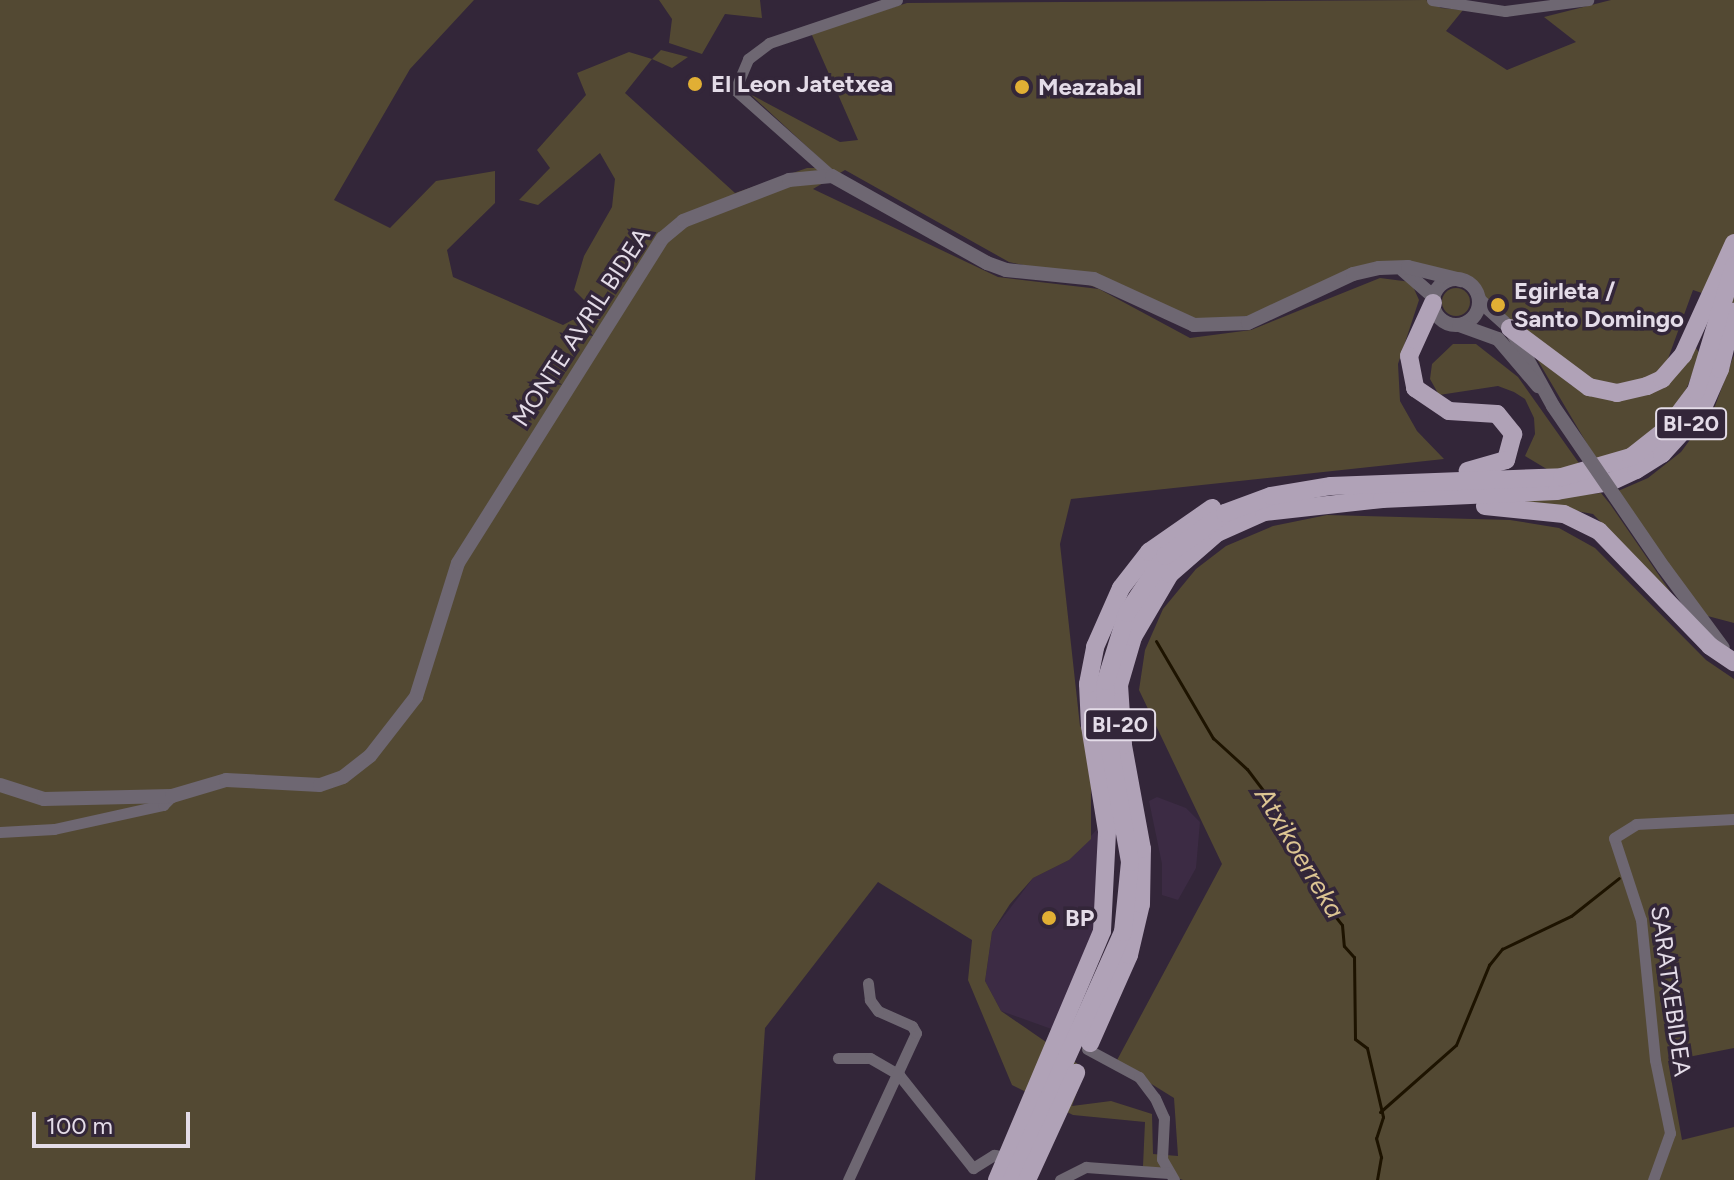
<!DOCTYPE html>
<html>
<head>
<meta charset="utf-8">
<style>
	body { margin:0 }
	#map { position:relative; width:1734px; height:1180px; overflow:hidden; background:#332639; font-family:Figtree,sans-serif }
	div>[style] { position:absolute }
	.built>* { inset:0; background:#3c2b44 }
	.green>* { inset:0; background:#534933 }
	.round { border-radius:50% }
	.stream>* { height:3px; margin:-1.5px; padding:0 1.5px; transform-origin:1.5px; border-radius:1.5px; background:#1d1300 }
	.minor>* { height:11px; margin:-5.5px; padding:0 5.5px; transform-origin:5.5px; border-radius:5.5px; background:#6e6772 }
	.tertiary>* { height:14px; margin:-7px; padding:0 7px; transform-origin:7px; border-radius:7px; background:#6e6772 }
	.tertiary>.ring { margin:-7px; padding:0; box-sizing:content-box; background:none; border:14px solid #6e6772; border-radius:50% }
	.primary>* { height:18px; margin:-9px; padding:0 9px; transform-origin:9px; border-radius:9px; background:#b0a2b7 }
	.tertiary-bridge>* { height:14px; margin:-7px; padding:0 7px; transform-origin:7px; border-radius:7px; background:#6e6772 }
	.dots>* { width:22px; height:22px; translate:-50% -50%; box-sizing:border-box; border:4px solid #332639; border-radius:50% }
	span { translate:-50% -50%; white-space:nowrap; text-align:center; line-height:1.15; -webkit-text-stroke:7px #332639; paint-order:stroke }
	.shield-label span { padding:2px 6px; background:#332639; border:2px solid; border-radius:6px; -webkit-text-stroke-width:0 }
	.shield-label { font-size:22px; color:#e4dce8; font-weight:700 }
	.poi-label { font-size:24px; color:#e4dce8; font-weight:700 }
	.left { translate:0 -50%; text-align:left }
	.street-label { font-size:24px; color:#e4dce8 }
	.water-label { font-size:26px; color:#dcc492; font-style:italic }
	.scale { position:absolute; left:32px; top:1112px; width:158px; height:36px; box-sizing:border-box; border:4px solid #e4dce8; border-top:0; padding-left:10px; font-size:24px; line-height:28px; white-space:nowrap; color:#e4dce8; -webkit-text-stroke:6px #332639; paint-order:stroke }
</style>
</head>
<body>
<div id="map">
	<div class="built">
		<div style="clip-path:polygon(1157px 797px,1186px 808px,1200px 822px,1196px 868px,1178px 900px,1162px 895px,1162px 864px,1149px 801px)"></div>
		<div style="clip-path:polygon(1100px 826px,1094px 936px,1057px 1031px,1001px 1011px,985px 981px,992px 932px,1033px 878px,1069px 860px)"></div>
	</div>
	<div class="green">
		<div style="clip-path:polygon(0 0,474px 0,410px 69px,334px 200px,390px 228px,436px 181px,495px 171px,495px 203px,447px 250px,453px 277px,563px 325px,593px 309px,574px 290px,584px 256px,612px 207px,615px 179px,600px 153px,538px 205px,519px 200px,550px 168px,537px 150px,586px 95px,577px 73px,629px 52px,652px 59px,661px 50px,688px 57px,672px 68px,652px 59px,625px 93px,735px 193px,807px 168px,830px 168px,750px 94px,840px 142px,858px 140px,811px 33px,907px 3px,1426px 0,1441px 8px,1463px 10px,1446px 31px,1507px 70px,1576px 42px,1544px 17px,1611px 0,1734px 0,1734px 304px,1693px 290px,1665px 367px,1638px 386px,1588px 382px,1486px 300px,1465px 276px,1384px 264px,1256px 316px,1193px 319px,1033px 267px,1009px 262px,845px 170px,813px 189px,998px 277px,1099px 289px,1190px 338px,1251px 330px,1380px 278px,1411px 282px,1419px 300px,1398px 364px,1400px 401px,1417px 431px,1444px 459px,1071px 499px,1060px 544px,1080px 726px,1091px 742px,1091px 839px,1069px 860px,1033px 878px,1010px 904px,992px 932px,985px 981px,1001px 1011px,1085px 1069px,1072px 1106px,1111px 1101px,1152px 1114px,1153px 1154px,1178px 1156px,1174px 1098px,1116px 1062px,1222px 864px,1139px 690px,1145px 650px,1163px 609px,1196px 569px,1226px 546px,1273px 526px,1327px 515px,1510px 520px,1559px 528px,1595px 548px,1706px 660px,1734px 679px,1734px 1048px,1668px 1061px,1682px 1140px,1734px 1127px,1734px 1180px,1183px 1180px,1143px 1166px,1145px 1122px,1073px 1115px,1012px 1085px,968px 980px,972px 940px,878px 882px,765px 1028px,755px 1180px,0 1180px)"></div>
		<div style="clip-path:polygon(659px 0,760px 0,762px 18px,725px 14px,702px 54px,669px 43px,672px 19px)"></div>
		<div class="round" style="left:1442px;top:288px;width:28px;height:28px"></div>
		<div style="clip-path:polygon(1453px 344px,1476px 344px,1518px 377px,1581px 466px,1550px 471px,1525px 456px,1535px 434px,1534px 418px,1525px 399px,1514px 392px,1498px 386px,1439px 395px,1430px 379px,1432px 364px)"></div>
		<div style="clip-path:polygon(1696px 348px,1700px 354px,1686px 390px,1652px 437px,1599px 464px,1534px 354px,1571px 385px,1618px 399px)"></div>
		<div style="clip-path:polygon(1734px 355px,1734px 623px,1700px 614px,1618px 491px,1648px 478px,1681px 452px,1715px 406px)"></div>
		<div style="clip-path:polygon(1601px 493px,1610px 504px,1676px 600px,1593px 514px,1522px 501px)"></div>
	</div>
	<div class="stream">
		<div style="left:1156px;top:641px;width:113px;rotate:59.6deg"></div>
		<div style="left:1213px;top:738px;width:46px;rotate:42.4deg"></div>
		<div style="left:1247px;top:769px;width:41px;rotate:52.9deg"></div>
		<div style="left:1272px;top:802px;width:69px;rotate:60.5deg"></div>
		<div style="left:1306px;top:862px;width:26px;rotate:77deg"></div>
		<div style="left:1312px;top:887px;width:48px;rotate:51.7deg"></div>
		<div style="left:1342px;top:925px;width:21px;rotate:85deg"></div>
		<div style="left:1344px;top:946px;width:15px;rotate:48deg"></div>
		<div style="left:1354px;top:957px;width:82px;rotate:89.3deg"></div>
		<div style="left:1355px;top:1039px;width:15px;rotate:37deg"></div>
		<div style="left:1367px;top:1048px;width:71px;rotate:76.9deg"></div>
		<div style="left:1383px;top:1117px;width:22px;rotate:108deg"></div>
		<div style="left:1376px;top:1138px;width:20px;rotate:75deg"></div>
		<div style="left:1381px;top:1157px;width:23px;rotate:100deg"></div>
		<div style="left:1380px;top:1112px;width:101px;rotate:-41.4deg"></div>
		<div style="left:1456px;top:1045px;width:87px;rotate:-67.6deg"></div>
		<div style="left:1489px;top:965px;width:21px;rotate:-51deg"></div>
		<div style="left:1502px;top:949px;width:76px;rotate:-25.6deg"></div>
		<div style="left:1571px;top:916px;width:61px;rotate:-38.4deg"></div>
	</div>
	<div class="minor">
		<div style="left:1432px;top:0;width:74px;rotate:8.6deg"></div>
		<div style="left:1505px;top:11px;width:84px;rotate:-7.5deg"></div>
		<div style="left:832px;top:176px;width:130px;rotate:-138.4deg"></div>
		<div style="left:735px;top:90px;width:34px;rotate:-67deg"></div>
		<div style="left:748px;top:59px;width:26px;rotate:-37deg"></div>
		<div style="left:769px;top:43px;width:135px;rotate:-18.6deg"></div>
		<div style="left:0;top:832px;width:54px;rotate:-3.2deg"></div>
		<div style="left:54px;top:829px;width:112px;rotate:-12.4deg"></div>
		<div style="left:163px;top:805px;width:13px;rotate:-45deg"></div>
		<div style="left:1087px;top:1049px;width:59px;rotate:28.3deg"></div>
		<div style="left:1139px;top:1077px;width:26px;rotate:53deg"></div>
		<div style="left:1155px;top:1098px;width:22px;rotate:66deg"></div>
		<div style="left:1164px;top:1118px;width:41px;rotate:92.8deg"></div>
		<div style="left:1162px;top:1159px;width:24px;rotate:60deg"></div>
		<div style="left:838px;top:1058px;width:32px"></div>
		<div style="left:870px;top:1058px;width:34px;rotate:30deg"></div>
		<div style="left:899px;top:1075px;width:119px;rotate:51.5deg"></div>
		<div style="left:973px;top:1168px;width:25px;rotate:-32deg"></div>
		<div style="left:994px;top:1155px;width:13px;rotate:9deg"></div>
		<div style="left:848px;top:1180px;width:162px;rotate:-65.2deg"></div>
		<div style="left:916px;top:1033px;width:8px;rotate:-120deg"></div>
		<div style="left:912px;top:1026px;width:37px;rotate:-156deg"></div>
		<div style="left:878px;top:1011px;width:14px;rotate:-126deg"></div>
		<div style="left:870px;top:1000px;width:17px;rotate:-97deg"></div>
		<div style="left:1060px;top:1180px;width:29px;rotate:-27deg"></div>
		<div style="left:1086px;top:1167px;width:83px;rotate:4.1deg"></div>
		<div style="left:1653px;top:1180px;width:50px;rotate:-70.1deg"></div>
		<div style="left:1670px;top:1133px;width:75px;rotate:-101.6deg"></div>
		<div style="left:1655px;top:1060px;width:141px;rotate:-95.7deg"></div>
		<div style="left:1641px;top:920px;width:86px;rotate:-108.2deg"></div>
		<div style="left:1614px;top:838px;width:26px;rotate:-32deg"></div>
		<div style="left:1636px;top:824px;width:98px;rotate:-2.9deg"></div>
	</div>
	<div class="tertiary">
		<div style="left:1403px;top:270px;width:41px;rotate:41.1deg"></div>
		<div class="ring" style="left:1433px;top:279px;width:32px;height:32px"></div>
		<div style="left:1479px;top:300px;width:42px;rotate:42.1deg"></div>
		<div style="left:1510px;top:328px;width:89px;rotate:61.1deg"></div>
		<div style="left:1459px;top:325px;width:41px;rotate:19.7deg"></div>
		<div style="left:1498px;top:339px;width:62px;rotate:49.6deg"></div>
		<div style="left:1664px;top:568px;width:99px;rotate:53.6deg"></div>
		<div style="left:0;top:785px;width:46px;rotate:17.7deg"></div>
		<div style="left:44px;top:799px;width:128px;rotate:-1.3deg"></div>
		<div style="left:172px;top:796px;width:56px;rotate:-16.5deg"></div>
		<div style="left:226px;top:780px;width:94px;rotate:3deg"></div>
		<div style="left:320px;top:785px;width:24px;rotate:-19deg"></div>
		<div style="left:343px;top:777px;width:34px;rotate:-38deg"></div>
		<div style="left:370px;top:756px;width:75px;rotate:-52.1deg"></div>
		<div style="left:416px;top:697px;width:140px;rotate:-72.6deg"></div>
		<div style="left:458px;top:563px;width:384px;rotate:-57.8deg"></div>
		<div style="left:663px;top:238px;width:26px;rotate:-40deg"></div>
		<div style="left:683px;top:221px;width:114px;rotate:-21.1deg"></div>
		<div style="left:789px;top:180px;width:43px;rotate:-5.3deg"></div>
		<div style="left:832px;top:176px;width:178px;rotate:29.3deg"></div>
		<div style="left:987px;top:263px;width:20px;rotate:20deg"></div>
		<div style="left:1006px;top:270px;width:88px;rotate:5.8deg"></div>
		<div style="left:1094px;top:279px;width:110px;rotate:24.7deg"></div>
		<div style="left:1194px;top:325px;width:54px;rotate:-2.1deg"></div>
		<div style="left:1248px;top:323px;width:116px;rotate:-25deg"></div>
		<div style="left:1353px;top:274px;width:27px;rotate:-13deg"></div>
		<div style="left:1379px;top:268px;width:29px;rotate:-2deg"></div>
		<div style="left:1408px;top:267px;width:55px;rotate:13.8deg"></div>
	</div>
	<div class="primary">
		<div style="left:1433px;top:303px;width:58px;rotate:114.4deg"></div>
		<div style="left:1409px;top:356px;width:33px;rotate:79deg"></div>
		<div style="left:1415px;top:388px;width:41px;rotate:34.1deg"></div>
		<div style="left:1449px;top:411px;width:48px;rotate:3.6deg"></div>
		<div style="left:1497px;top:414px;width:26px;rotate:51deg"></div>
		<div style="left:1513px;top:434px;width:27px;rotate:105deg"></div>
		<div style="left:1506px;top:460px;width:40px;rotate:164deg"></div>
		<div style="left:1510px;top:328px;width:99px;rotate:36.8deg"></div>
		<div style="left:1589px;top:387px;width:29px;rotate:12deg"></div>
		<div style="left:1617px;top:393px;width:31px;rotate:-13deg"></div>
		<div style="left:1647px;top:386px;width:17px;rotate:-25deg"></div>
		<div style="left:1662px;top:379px;width:32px;rotate:-49deg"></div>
		<div style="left:1683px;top:355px;width:123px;rotate:-65.5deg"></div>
		<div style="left:1485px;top:506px;width:79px;rotate:5.8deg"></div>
		<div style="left:1564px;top:514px;width:39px;rotate:26deg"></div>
		<div style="left:1599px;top:531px;width:160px;rotate:46deg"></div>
		<div style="left:1710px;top:646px;width:29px;rotate:34deg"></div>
		<div style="left:1090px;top:1043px;width:96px;rotate:-66.1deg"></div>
		<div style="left:1129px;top:955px;width:52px;rotate:-76.8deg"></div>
		<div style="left:1141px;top:904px;width:55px;rotate:-89deg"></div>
		<div style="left:1142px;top:849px;width:106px;rotate:-100.4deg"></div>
		<div style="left:1123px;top:745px;width:60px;rotate:-93.8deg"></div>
		<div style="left:1119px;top:685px;width:50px;rotate:-73.7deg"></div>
		<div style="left:1133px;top:637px;width:73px;rotate:-59.6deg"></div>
		<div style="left:1170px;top:574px;width:62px;rotate:-41.1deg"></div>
		<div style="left:1217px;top:533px;width:51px;rotate:-24.1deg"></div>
		<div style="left:1264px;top:512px;width:119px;rotate:-6.3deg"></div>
		<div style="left:1382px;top:499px;width:175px;rotate:-2.6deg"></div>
		<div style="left:1557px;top:491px;width:54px;rotate:-9.6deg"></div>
		<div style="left:1610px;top:482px;width:29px;rotate:-25deg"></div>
		<div style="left:1636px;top:470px;width:31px;rotate:-32deg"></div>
		<div style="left:1662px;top:454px;width:59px;rotate:-47.7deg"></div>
		<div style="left:1702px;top:410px;width:45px;rotate:-66.3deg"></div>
		<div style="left:1720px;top:369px;width:59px;rotate:-76.2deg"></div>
		<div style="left:997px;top:1180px;width:270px;rotate:-67.1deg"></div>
		<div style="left:1102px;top:931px;width:100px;rotate:-87.1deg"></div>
		<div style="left:1107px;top:831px;width:106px;rotate:-99.2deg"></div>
		<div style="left:1090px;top:726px;width:42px;rotate:-92.7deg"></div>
		<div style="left:1088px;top:684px;width:38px;rotate:-79deg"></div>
		<div style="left:1095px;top:647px;width:64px;rotate:-66.2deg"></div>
		<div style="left:1121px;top:588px;width:46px;rotate:-52.1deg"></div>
		<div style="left:1149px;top:552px;width:77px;rotate:-34.9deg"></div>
		<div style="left:1012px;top:1180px;width:272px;rotate:-65.9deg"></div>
		<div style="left:1123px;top:932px;width:70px;rotate:-84.3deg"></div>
		<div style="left:1130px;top:862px;width:144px;rotate:-100deg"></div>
		<div style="left:1105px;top:720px;width:39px;rotate:-89deg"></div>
		<div style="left:1106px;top:681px;width:71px;rotate:-72.8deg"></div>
		<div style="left:1127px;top:613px;width:69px;rotate:-56.3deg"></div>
		<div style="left:1165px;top:556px;width:74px;rotate:-35.6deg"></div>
		<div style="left:1225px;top:513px;width:49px;rotate:-20.3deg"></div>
		<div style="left:1271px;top:496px;width:61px;rotate:-9.5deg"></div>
		<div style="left:1331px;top:486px;width:231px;rotate:-2.2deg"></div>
		<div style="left:1562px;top:477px;width:72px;rotate:-16.2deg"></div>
		<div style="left:1631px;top:457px;width:48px;rotate:-38.3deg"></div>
		<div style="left:1669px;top:427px;width:45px;rotate:-53.1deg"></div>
		<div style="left:1696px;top:391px;width:131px;rotate:-73.1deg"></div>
		<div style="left:1027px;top:1180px;width:118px;rotate:-65.4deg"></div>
	</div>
	<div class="tertiary-bridge">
		<div style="left:1553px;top:406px;width:196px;rotate:55.6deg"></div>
	</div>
	<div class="dots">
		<div style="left:695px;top:84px;background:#e1af34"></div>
		<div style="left:1022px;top:87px;background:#e1af34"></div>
		<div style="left:1498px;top:305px;background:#e1af34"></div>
		<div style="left:1049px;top:918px;background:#e1af34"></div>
	</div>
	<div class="shield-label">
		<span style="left:1691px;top:424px">BI-20</span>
		<span style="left:1120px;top:725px">BI-20</span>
	</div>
	<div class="poi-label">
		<span class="left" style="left:711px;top:84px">El Leon Jatetxea</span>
		<span class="left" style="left:1038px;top:87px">Meazabal</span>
		<span class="left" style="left:1514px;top:305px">Egirleta /<br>Santo Domingo</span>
		<span class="left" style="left:1065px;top:918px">BP</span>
	</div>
	<div class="street-label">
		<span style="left:581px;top:327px;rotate:-57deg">MONTE AVRIL BIDEA</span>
		<span style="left:1671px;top:991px;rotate:82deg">SARATXEBIDEA</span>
	</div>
	<div class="water-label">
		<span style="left:1299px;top:853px;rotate:59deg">Atxikoerreka</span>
	</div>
	<div class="scale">100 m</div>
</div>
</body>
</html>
